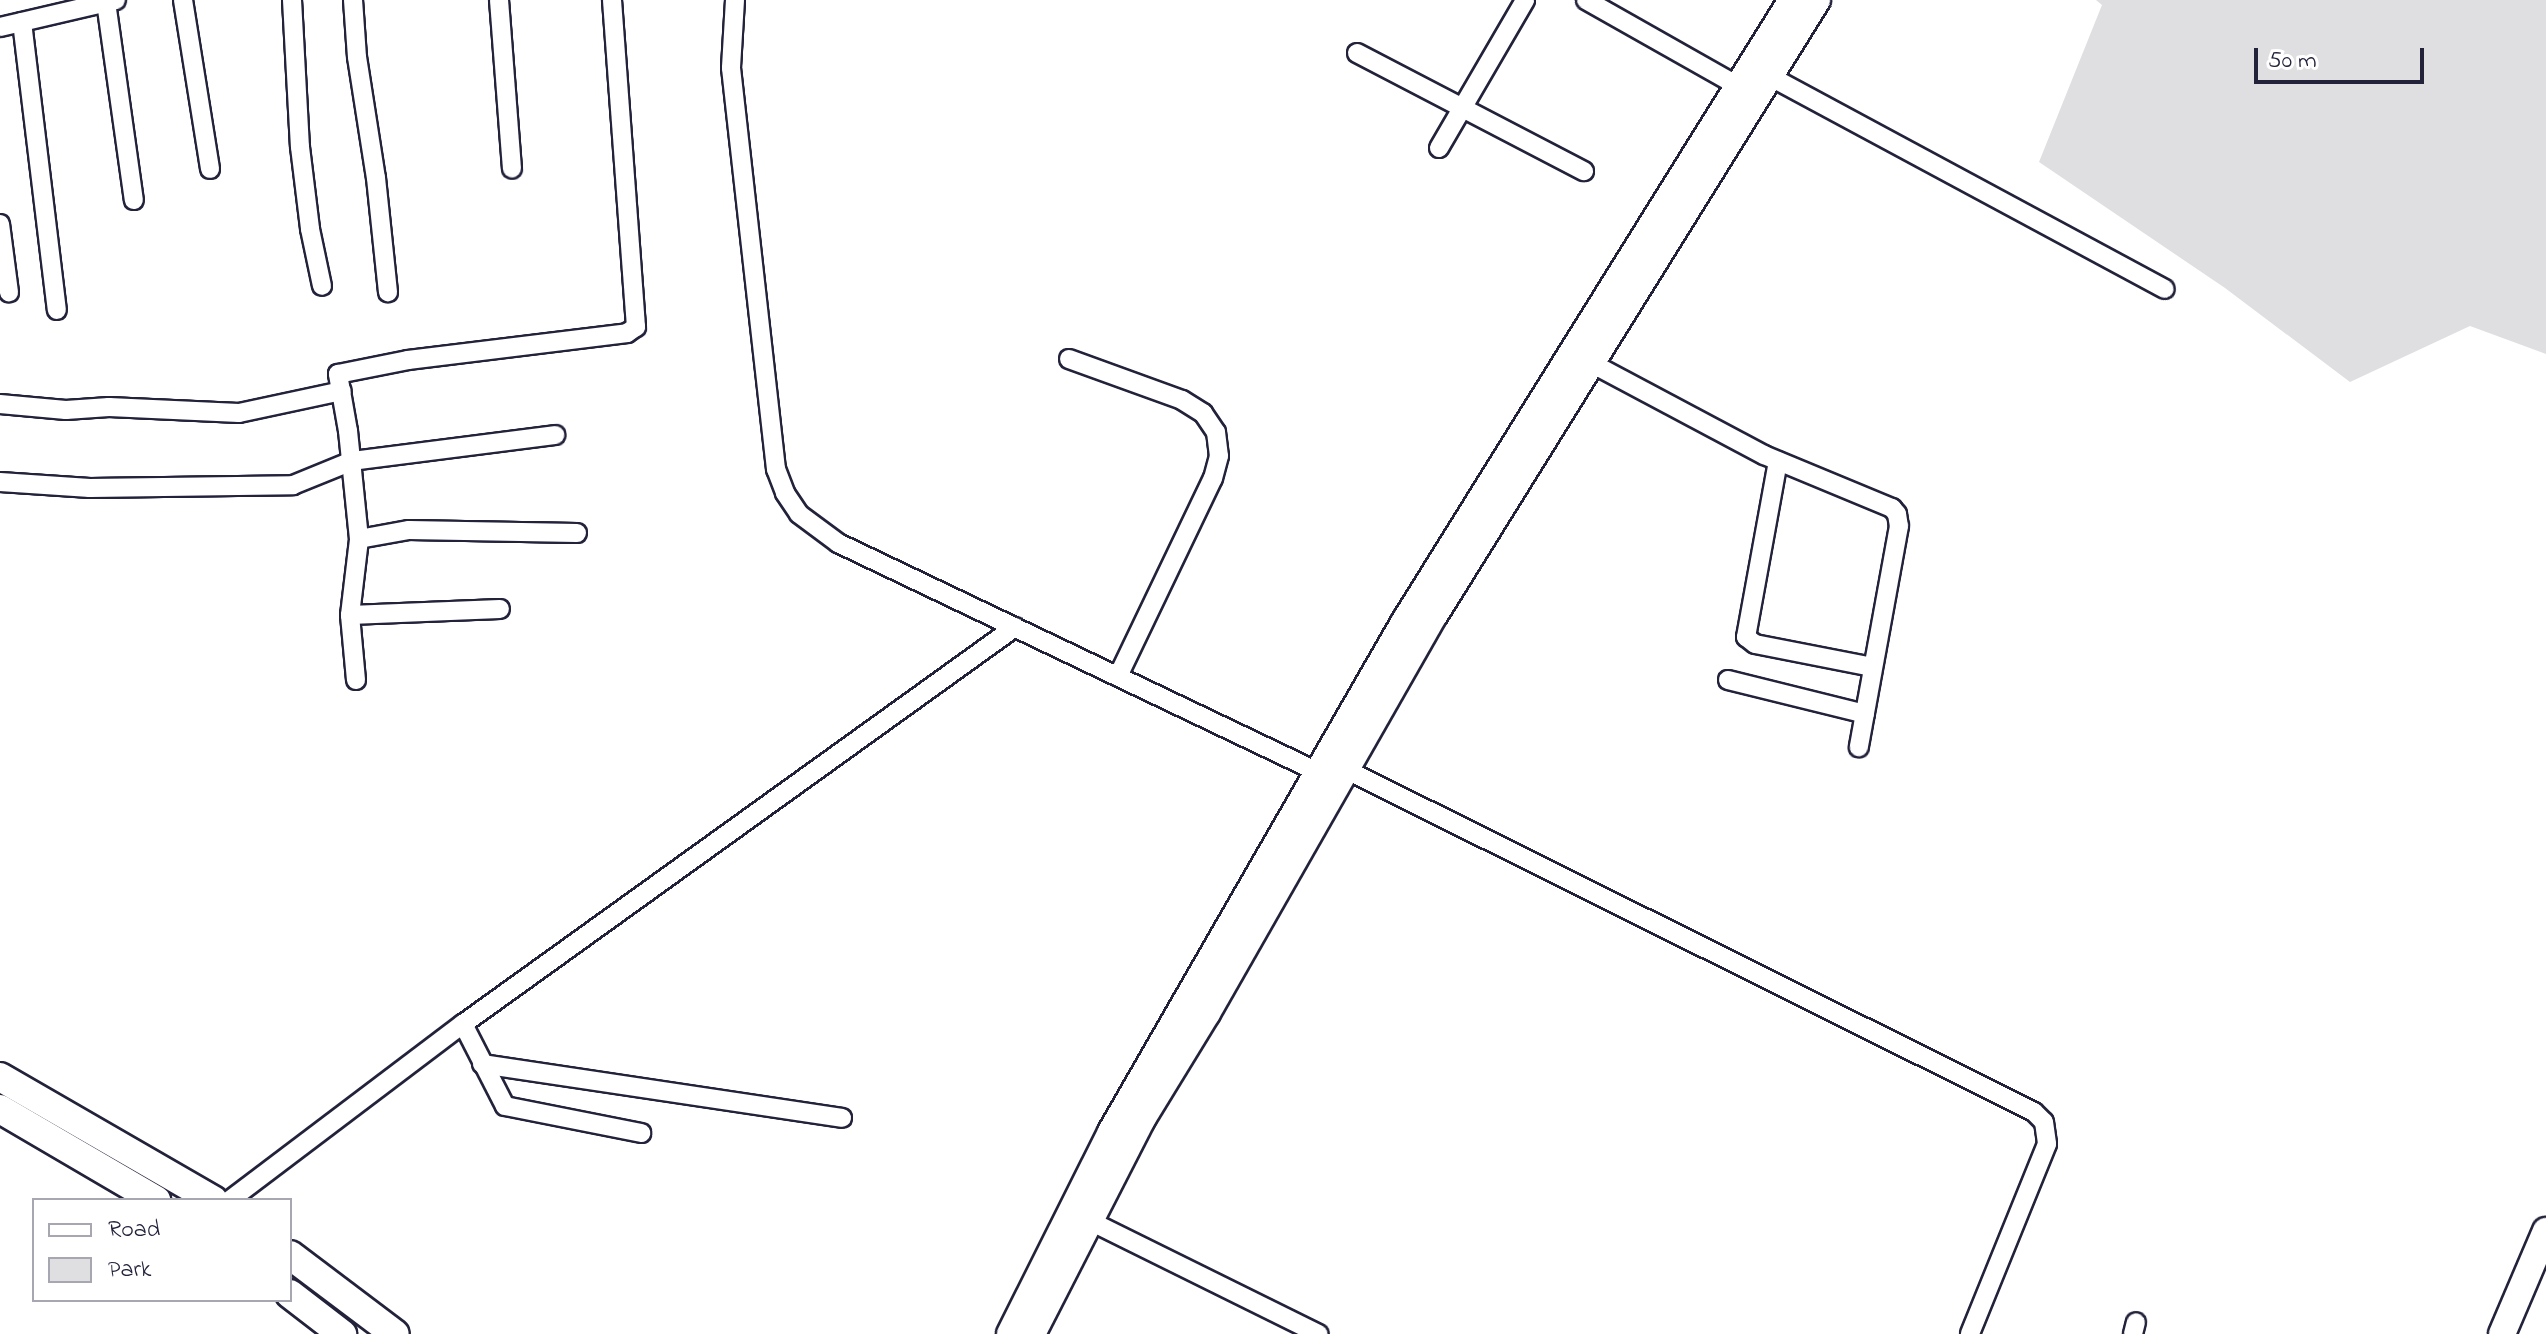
<!DOCTYPE html>
<html>
<head>
<meta charset="utf-8">
<style>
	body { margin:0 }
	#map { position:relative; width:2546px; height:1334px; overflow:hidden; background:#fff; font-family:"Indie Flower",sans-serif }
	div>[style] { position:absolute }
	.green>* { inset:0; background:#dfdfe2 }
	.roads { filter:drop-shadow(2px 0 #22223b) drop-shadow(-2px 0 #22223b) drop-shadow(0 2px #22223b) drop-shadow(0 -2px #22223b) }
	.street>* { height:18px; margin:-9px; padding:0 9px; transform-origin:9px; border-radius:9px; background:#fff }
	.secondary>* { height:26px; margin:-13px; padding:0 13px; transform-origin:13px; border-radius:13px; background:#fff }
	.primary>* { height:28px; margin:-14px; padding:0 14px; transform-origin:14px; border-radius:14px; background:#fff }
	span { translate:-50% -50%; white-space:nowrap; text-align:center; line-height:1.15; -webkit-text-stroke:7px #fff; paint-order:stroke }
	.legend { position:absolute; left:32px; top:1198px; width:260px; height:104px; box-sizing:border-box; background:#fff; border:2px solid #a7a7b1; margin:0; padding:10px 14px; list-style:none; font-size:24px; color:#22223b }
	.legend li { display:flex; align-items:center; gap:16px; height:40px }
	.legend b { width:40px; border:2px solid #a7a7b1 }
	.scale { position:absolute; left:2254px; top:48px; width:170px; height:36px; box-sizing:border-box; border:4px solid #22223b; border-top:0; padding-left:10px; font-size:24px; line-height:28px; white-space:nowrap; color:#22223b; -webkit-text-stroke:6px #fff; paint-order:stroke }
</style>
</head>
<body>
<div id="map">
	<div class="green">
		<div style="clip-path:polygon(2096px 0,2546px 0,2546px 354px,2470px 326px,2350px 382px,2225px 288px,2039px 162px,2102px 5px)"></div>
	</div>
	<div class="roads">
		<div class="street">
			<div style="left:183px;top:0;width:171px;rotate:80.9deg"></div>
			<div style="left:292px;top:0;width:147px;rotate:86.9deg"></div>
			<div style="left:300px;top:147px;width:83px;rotate:83deg"></div>
			<div style="left:310px;top:229px;width:58px;rotate:78.1deg"></div>
			<div style="left:353px;top:0;width:57px;rotate:86deg"></div>
			<div style="left:357px;top:57px;width:122px;rotate:81.1deg"></div>
			<div style="left:376px;top:178px;width:115px;rotate:84deg"></div>
			<div style="left:499px;top:0;width:169px;rotate:85.6deg"></div>
			<div style="left:735px;top:0;width:68px;rotate:93.4deg"></div>
			<div style="left:731px;top:68px;width:404px;rotate:83.6deg"></div>
			<div style="left:776px;top:469px;width:26px;rotate:69deg"></div>
			<div style="left:785px;top:493px;width:25px;rotate:56deg"></div>
			<div style="left:799px;top:514px;width:49px;rotate:36.6deg"></div>
			<div style="left:838px;top:543px;width:532px;rotate:25.51deg"></div>
			<div style="left:1586px;top:0;width:185px;rotate:29.5deg"></div>
			<div style="left:106px;top:2px;width:200px;rotate:82deg"></div>
			<div style="left:22px;top:22px;width:290px;rotate:83.1deg"></div>
			<div style="left:0;top:27px;width:119px;rotate:-13.1deg"></div>
			<div style="left:1357px;top:53px;width:256px;rotate:27.5deg"></div>
			<div style="left:1771px;top:77px;width:447px;rotate:28.3deg"></div>
			<div style="left:1439px;top:148px;width:171px;rotate:-59.8deg"></div>
			<div style="left:0;top:224px;width:69px;rotate:82.5deg"></div>
			<div style="left:1069px;top:359px;width:120px;rotate:19.9deg"></div>
			<div style="left:1182px;top:400px;width:25px;rotate:32deg"></div>
			<div style="left:1203px;top:413px;width:23px;rotate:56deg"></div>
			<div style="left:1216px;top:432px;width:24px;rotate:83deg"></div>
			<div style="left:1219px;top:456px;width:23px;rotate:105deg"></div>
			<div style="left:1213px;top:478px;width:220px;rotate:115.6deg"></div>
			<div style="left:1591px;top:363px;width:196px;rotate:28deg"></div>
			<div style="left:1764px;top:455px;width:139px;rotate:22.5deg"></div>
			<div style="left:1892px;top:508px;width:8px;rotate:50deg"></div>
			<div style="left:1897px;top:514px;width:12px;rotate:81deg"></div>
			<div style="left:1899px;top:526px;width:225px;rotate:100.3deg"></div>
			<div style="left:0;top:404px;width:66px;rotate:5.2deg"></div>
			<div style="left:66px;top:410px;width:43px;rotate:-4deg"></div>
			<div style="left:109px;top:407px;width:130px;rotate:2.6deg"></div>
			<div style="left:239px;top:413px;width:105px;rotate:-12.1deg"></div>
			<div style="left:1778px;top:461px;width:179px;rotate:100.3deg"></div>
			<div style="left:1746px;top:637px;width:11px;rotate:38deg"></div>
			<div style="left:1755px;top:644px;width:119px;rotate:11.1deg"></div>
			<div style="left:0;top:482px;width:90px;rotate:3.8deg"></div>
			<div style="left:90px;top:488px;width:203px;rotate:-0.8deg"></div>
			<div style="left:293px;top:485px;width:64px;rotate:-22.1deg"></div>
			<div style="left:352px;top:461px;width:205px;rotate:-7.3deg"></div>
			<div style="left:359px;top:539px;width:51px;rotate:-10.2deg"></div>
			<div style="left:409px;top:530px;width:168px;rotate:1deg"></div>
			<div style="left:350px;top:615px;width:150px;rotate:-2.3deg"></div>
			<div style="left:356px;top:680px;width:65px;rotate:-95.3deg"></div>
			<div style="left:350px;top:615px;width:77px;rotate:-83.2deg"></div>
			<div style="left:359px;top:539px;width:109px;rotate:-95.8deg"></div>
			<div style="left:348px;top:431px;width:58px;rotate:-100deg"></div>
			<div style="left:338px;top:374px;width:71px;rotate:-11.3deg"></div>
			<div style="left:408px;top:360px;width:221px;rotate:-7deg"></div>
			<div style="left:627px;top:333px;width:11px;rotate:-34deg"></div>
			<div style="left:636px;top:327px;width:328px;rotate:-94.2deg"></div>
			<div style="left:1728px;top:680px;width:141px;rotate:13.9deg"></div>
			<div style="left:1347px;top:770px;width:767px;rotate:26.46deg"></div>
			<div style="left:2034px;top:1112px;width:14px;rotate:45deg"></div>
			<div style="left:2044px;top:1122px;width:22px;rotate:82deg"></div>
			<div style="left:2047px;top:1144px;width:205px;rotate:112.1deg"></div>
			<div style="left:463px;top:1024px;width:92px;rotate:62.9deg"></div>
			<div style="left:505px;top:1106px;width:139px;rotate:11.2deg"></div>
			<div style="left:482px;top:1064px;width:364px;rotate:8.5deg"></div>
			<div style="left:230px;top:1200px;width:292px;rotate:-37.1deg"></div>
			<div style="left:463px;top:1024px;width:680px;rotate:-35.72deg"></div>
			<div style="left:1090px;top:1221px;width:255px;rotate:26.3deg"></div>
			<div style="left:2133px;top:1334px;width:12px;rotate:-76deg"></div>
		</div>
		<div class="secondary">
			<div style="left:1010px;top:1334px;width:226px;rotate:-63.4deg"></div>
			<div style="left:1111px;top:1132px;width:590px;rotate:-60.09deg"></div>
			<div style="left:1405px;top:621px;width:732px;rotate:-58.07deg"></div>
			<div style="left:1032px;top:1334px;width:242px;rotate:-62.9deg"></div>
			<div style="left:1142px;top:1119px;width:124px;rotate:-58.5deg"></div>
			<div style="left:1207px;top:1013px;width:460px;rotate:-60.3deg"></div>
			<div style="left:1435px;top:614px;width:723px;rotate:-58.11deg"></div>
			<div style="left:2502px;top:1334px;width:112px;rotate:-66.9deg"></div>
		</div>
		<div class="primary">
			<div style="left:0;top:1077px;width:246px;rotate:30deg"></div>
			<div style="left:0;top:1109px;width:181px;rotate:30.3deg"></div>
			<div style="left:290px;top:1255px;width:131px;rotate:37deg"></div>
			<div style="left:290px;top:1294px;width:66px;rotate:37.6deg"></div>
		</div>
	</div>
	<ul class="legend">
	<li><b style="height:10px;background:#fff"></b>Road</li>
	<li><b style="height:22px;background:#dfdfe2"></b>Park</li>
	</ul>
	<div class="scale">50 m</div>
</div>
</body>
</html>
